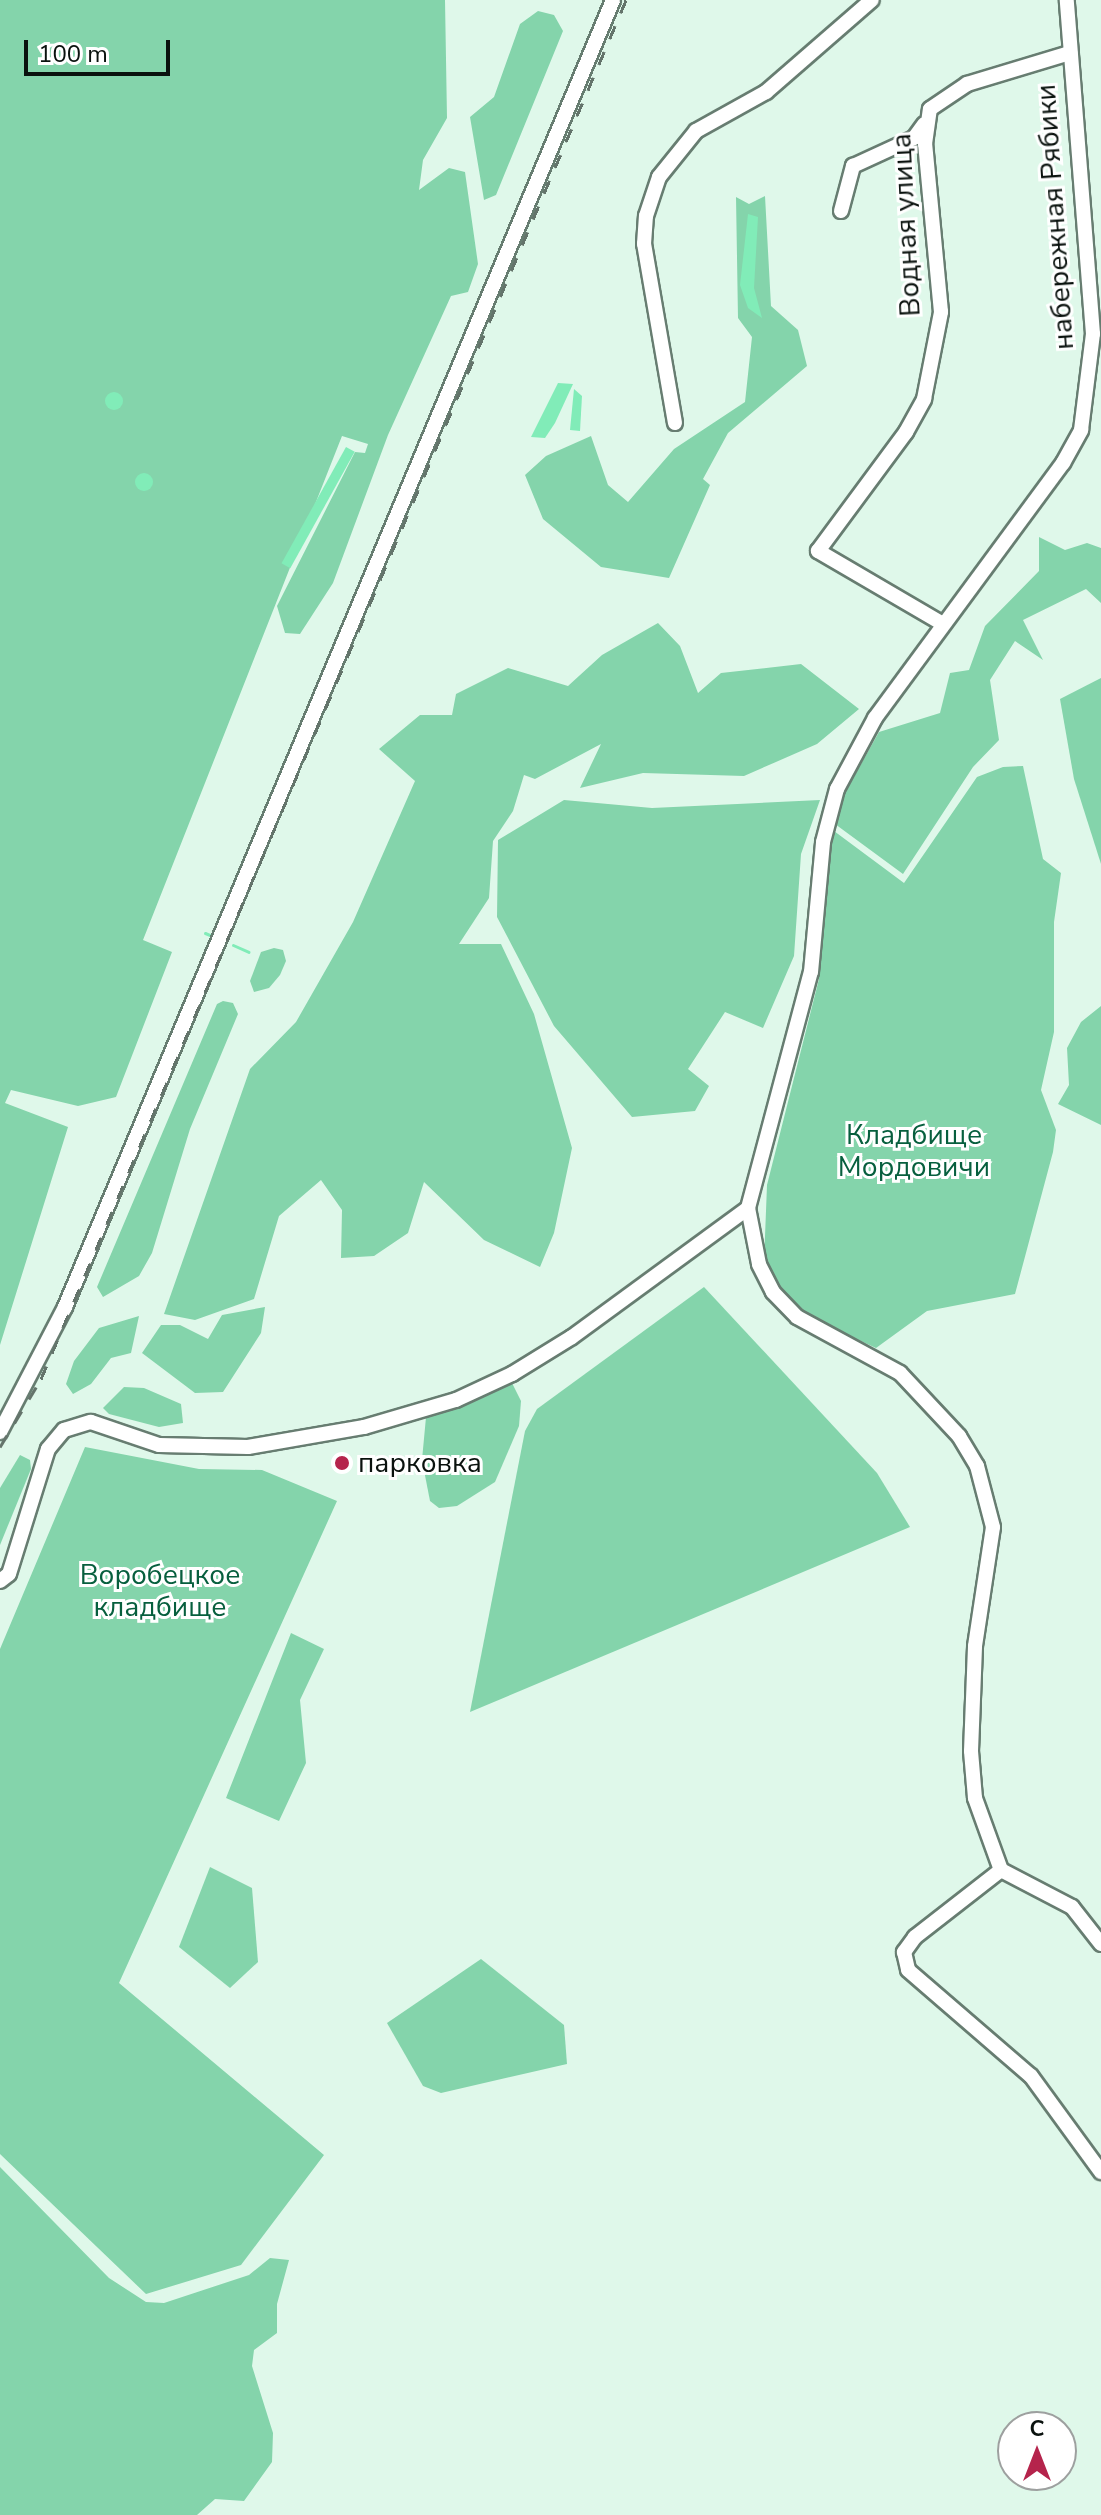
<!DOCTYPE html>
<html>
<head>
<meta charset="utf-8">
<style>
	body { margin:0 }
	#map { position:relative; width:1101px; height:2515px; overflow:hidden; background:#dff8ea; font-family:"Nunito Sans",sans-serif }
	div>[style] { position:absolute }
	.green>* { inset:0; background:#84d4ab }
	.water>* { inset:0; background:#81ecb8; transform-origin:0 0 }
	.round { border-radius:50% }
	.stream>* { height:3px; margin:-1.5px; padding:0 1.5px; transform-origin:1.5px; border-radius:1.5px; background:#81ecb8 }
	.roads { filter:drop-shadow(2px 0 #677d71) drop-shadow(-2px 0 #677d71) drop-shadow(0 2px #677d71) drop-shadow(0 -2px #677d71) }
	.minor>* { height:14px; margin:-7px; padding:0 7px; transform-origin:7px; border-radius:7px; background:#fff }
	.rail>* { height:3px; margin-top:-1.5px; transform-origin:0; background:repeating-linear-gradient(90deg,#64746b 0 14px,transparent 0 28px) }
	.dots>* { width:22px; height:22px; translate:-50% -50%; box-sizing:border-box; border:4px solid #fff; border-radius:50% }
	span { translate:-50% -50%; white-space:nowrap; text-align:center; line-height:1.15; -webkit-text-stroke:6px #fff; paint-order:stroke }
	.street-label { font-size:28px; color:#0a120e }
	.park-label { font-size:28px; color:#075f3e }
	.poi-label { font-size:28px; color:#0a120e }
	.left { translate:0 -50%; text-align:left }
	.north { position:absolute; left:997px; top:2411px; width:80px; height:80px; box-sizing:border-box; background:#fff; border:2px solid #9da09f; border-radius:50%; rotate:0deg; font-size:22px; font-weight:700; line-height:32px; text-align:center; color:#0a120e }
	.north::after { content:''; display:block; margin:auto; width:28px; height:36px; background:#b5244c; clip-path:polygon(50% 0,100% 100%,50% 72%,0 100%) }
	.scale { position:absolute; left:24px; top:40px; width:146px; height:36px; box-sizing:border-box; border:4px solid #0a120e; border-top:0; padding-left:10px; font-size:24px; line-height:28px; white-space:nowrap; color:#0a120e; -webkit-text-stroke:6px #fff; paint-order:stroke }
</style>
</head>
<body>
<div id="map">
	<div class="green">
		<div style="clip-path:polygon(0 0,445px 0,447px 118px,423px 160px,419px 190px,449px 168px,465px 172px,478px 264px,468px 292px,451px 296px,388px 435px,333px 583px,300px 634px,285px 633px,277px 606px,355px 452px,365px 453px,368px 444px,342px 436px,143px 940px,172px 952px,116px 1097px,78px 1106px,11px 1090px,5px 1103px,68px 1127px,0 1345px)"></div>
		<div style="clip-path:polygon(538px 11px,554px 15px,563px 31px,496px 195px,484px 200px,470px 117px,494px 97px,520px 24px)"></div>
		<div style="clip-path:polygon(765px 196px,771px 306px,798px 330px,807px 366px,728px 433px,703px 479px,710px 485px,669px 578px,601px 567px,543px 519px,525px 475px,546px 456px,591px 436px,608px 485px,628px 502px,674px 449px,745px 402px,752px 337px,738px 318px,736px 197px,749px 204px)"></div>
		<div style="clip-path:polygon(1039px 537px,1065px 550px,1087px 543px,1101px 548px,1101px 603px,1086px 589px,1023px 620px,1043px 660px,1015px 641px,990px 680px,999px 740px,973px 767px,903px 874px,835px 824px,843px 796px,879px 732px,940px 713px,950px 673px,969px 670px,985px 626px,1039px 571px)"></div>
		<div style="clip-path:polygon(658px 623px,680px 646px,698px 693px,721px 673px,801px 664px,859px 709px,817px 744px,744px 776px,643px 773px,580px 788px,601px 744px,535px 779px,524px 775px,513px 811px,493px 841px,489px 898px,459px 944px,501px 944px,534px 1014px,572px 1148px,554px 1233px,540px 1267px,484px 1240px,424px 1182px,408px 1233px,374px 1256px,341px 1258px,342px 1210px,321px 1180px,279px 1216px,254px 1299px,195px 1320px,164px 1314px,250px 1069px,296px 1022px,353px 922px,415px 781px,379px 749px,420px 715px,452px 715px,456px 694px,508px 668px,568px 686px,602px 655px)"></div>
		<div style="clip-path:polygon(1101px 678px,1101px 864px,1074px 779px,1060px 699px)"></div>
		<div style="clip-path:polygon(1023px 766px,1043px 859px,1061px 873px,1054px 922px,1054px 1032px,1041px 1090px,1056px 1130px,1053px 1152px,1015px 1294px,927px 1311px,876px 1348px,802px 1314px,779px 1290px,764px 1262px,767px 1185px,819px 979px,817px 933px,827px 846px,834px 831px,904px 883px,977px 777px,1003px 767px)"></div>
		<div style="clip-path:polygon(564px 800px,652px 808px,820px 800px,801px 854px,794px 956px,763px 1028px,725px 1012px,688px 1069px,709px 1086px,695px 1111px,632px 1117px,554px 1026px,497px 917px,498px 840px)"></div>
		<div style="clip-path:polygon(274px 948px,283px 950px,286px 961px,280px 975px,269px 988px,254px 992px,250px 981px,261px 952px)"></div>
		<div style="clip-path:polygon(223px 1001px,233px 1003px,238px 1014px,190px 1129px,152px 1253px,139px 1276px,103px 1297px,97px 1287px,217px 1004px)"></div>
		<div style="clip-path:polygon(1101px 1006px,1101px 1125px,1058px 1104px,1069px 1085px,1067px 1048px,1081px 1022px)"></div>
		<div style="clip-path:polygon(704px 1287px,877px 1473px,910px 1527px,470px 1712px,525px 1431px,537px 1409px)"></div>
		<div style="clip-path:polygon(265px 1307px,261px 1333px,223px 1392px,195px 1393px,142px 1353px,161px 1325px,180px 1325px,208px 1339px,222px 1315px)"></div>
		<div style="clip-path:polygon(139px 1316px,131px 1353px,111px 1358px,91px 1384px,73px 1394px,66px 1384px,74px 1361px,99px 1328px)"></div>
		<div style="clip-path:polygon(511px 1381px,521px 1401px,519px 1426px,495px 1482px,457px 1506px,439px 1508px,430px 1501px,422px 1460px,426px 1417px)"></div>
		<div style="clip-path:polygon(124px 1387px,144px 1388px,181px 1404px,183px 1423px,159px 1427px,109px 1414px,103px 1408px)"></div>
		<div style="clip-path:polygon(85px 1447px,199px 1469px,262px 1470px,337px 1501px,119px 1983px,324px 2155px,241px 2265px,146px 2294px,0 2154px,0 1649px)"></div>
		<div style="clip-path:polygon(20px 1455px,30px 1460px,31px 1469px,0 1545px,0 1488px)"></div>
		<div style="clip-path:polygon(291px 1633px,324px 1649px,300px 1700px,306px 1763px,279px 1821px,226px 1798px)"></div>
		<div style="clip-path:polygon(210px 1867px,252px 1888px,258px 1962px,230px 1988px,179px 1947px)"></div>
		<div style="clip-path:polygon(481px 1959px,564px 2025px,567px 2064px,441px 2093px,423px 2086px,387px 2023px)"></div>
		<div style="clip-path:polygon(0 2167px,109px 2278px,146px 2302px,164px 2303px,249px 2275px,270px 2258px,289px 2260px,277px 2304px,277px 2333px,254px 2350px,252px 2366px,273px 2433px,272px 2462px,244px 2501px,215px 2499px,197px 2515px,0 2515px)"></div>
	</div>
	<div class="water">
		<div style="clip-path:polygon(748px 214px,758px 217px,754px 288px,762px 318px,748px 308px,740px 285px)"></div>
		<div style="clip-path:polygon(558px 383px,573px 384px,555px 423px,545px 438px,531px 437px)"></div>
		<div style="clip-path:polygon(574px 389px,582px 396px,580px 431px,570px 430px)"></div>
		<div class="round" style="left:105px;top:392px;width:18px;height:18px"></div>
		<div style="left:346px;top:447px;width:10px;height:133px;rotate:29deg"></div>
		<div class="round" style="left:135px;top:473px;width:18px;height:18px"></div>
	</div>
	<div class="stream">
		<div style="left:205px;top:933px;width:8px;rotate:23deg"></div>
		<div style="left:233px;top:945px;width:17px;rotate:24deg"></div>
	</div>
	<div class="roads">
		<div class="minor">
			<div style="left:841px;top:211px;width:47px;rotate:-75.1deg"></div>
			<div style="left:853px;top:166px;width:67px;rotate:-24.7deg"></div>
			<div style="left:914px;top:138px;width:17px;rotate:-54deg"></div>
			<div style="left:675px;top:423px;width:182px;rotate:-99.8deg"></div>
			<div style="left:644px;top:244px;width:28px;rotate:-86deg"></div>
			<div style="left:646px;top:216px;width:41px;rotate:-71.6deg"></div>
			<div style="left:659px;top:177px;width:59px;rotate:-51.2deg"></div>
			<div style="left:696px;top:131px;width:80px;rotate:-29.1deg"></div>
			<div style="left:766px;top:92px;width:140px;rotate:-41deg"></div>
			<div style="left:943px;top:624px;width:145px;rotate:-149.7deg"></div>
			<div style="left:818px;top:551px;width:148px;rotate:-53.5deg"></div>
			<div style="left:906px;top:432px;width:38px;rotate:-61deg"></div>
			<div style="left:924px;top:399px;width:89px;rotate:-78.9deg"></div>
			<div style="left:941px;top:312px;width:169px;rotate:-95.4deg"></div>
			<div style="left:925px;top:144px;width:35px;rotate:-82deg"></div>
			<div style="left:930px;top:109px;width:45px;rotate:-34deg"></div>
			<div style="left:967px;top:84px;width:108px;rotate:-16.8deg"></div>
			<div style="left:0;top:1432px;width:141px;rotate:-62.5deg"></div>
			<div style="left:65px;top:1307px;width:1417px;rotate:-67.25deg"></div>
			<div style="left:0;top:1581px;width:11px;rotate:-38deg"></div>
			<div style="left:9px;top:1574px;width:131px;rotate:-72.7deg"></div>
			<div style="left:48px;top:1449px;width:25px;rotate:-50deg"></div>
			<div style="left:64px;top:1430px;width:28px;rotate:-17deg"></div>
			<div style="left:91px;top:1422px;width:72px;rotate:18.7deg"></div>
			<div style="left:159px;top:1445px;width:89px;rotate:1.3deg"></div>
			<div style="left:248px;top:1447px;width:118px;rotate:-9.8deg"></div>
			<div style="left:364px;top:1427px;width:96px;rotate:-16.4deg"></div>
			<div style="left:456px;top:1400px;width:62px;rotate:-24.9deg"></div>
			<div style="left:512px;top:1374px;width:70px;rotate:-31.7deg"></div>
			<div style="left:572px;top:1337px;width:218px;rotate:-36.2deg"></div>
			<div style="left:1001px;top:1870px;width:77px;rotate:-109.9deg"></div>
			<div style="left:975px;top:1798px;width:47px;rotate:-94.9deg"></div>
			<div style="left:971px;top:1751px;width:105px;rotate:-87.8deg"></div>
			<div style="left:975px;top:1646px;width:120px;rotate:-81.4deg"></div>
			<div style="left:993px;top:1527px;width:63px;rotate:-104.7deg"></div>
			<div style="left:977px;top:1466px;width:35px;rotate:-121deg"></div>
			<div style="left:959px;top:1436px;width:86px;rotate:-133.1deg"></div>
			<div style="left:900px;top:1373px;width:117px;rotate:-151.5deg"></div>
			<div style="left:797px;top:1317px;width:35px;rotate:-134deg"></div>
			<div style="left:773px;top:1292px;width:31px;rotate:-117deg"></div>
			<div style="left:759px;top:1264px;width:57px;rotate:-101.1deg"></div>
			<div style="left:748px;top:1208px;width:244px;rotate:-75.1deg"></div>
			<div style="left:811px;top:972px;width:131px;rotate:-84.7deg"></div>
			<div style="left:823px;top:842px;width:55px;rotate:-75.2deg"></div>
			<div style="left:837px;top:789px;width:81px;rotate:-61.8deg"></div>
			<div style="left:875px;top:718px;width:317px;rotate:-53.6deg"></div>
			<div style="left:1063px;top:463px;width:38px;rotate:-61deg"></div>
			<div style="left:1081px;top:430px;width:97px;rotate:-82.9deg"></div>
			<div style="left:1093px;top:334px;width:335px;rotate:-94.5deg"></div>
			<div style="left:1001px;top:1870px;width:109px;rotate:142.1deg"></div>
			<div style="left:915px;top:1937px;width:19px;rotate:126deg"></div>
			<div style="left:904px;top:1952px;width:18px;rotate:77deg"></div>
			<div style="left:908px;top:1970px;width:162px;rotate:40.8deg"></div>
			<div style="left:1031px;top:2076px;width:119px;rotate:53.9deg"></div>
			<div style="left:1001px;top:1870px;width:80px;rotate:27.5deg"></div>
			<div style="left:1072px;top:1907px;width:47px;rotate:51.9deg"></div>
		</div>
	</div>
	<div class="rail">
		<div style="left:0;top:1447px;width:79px;rotate:-58.9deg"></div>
		<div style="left:41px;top:1379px;width:1498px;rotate:-67.01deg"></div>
	</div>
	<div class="dots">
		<div style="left:342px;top:1463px;background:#b5244c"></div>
	</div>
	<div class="street-label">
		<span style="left:1055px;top:217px;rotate:-94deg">набережная Рябики</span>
		<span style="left:906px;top:225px;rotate:-93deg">Водная улица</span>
	</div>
	<div class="park-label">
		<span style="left:914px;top:1151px">Кладбище<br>Мордовичи</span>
		<span style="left:160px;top:1591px">Воробецкое<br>кладбище</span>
	</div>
	<div class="poi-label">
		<span class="left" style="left:358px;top:1463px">парковка</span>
	</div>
	<div class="north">С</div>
	<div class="scale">100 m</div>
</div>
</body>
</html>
